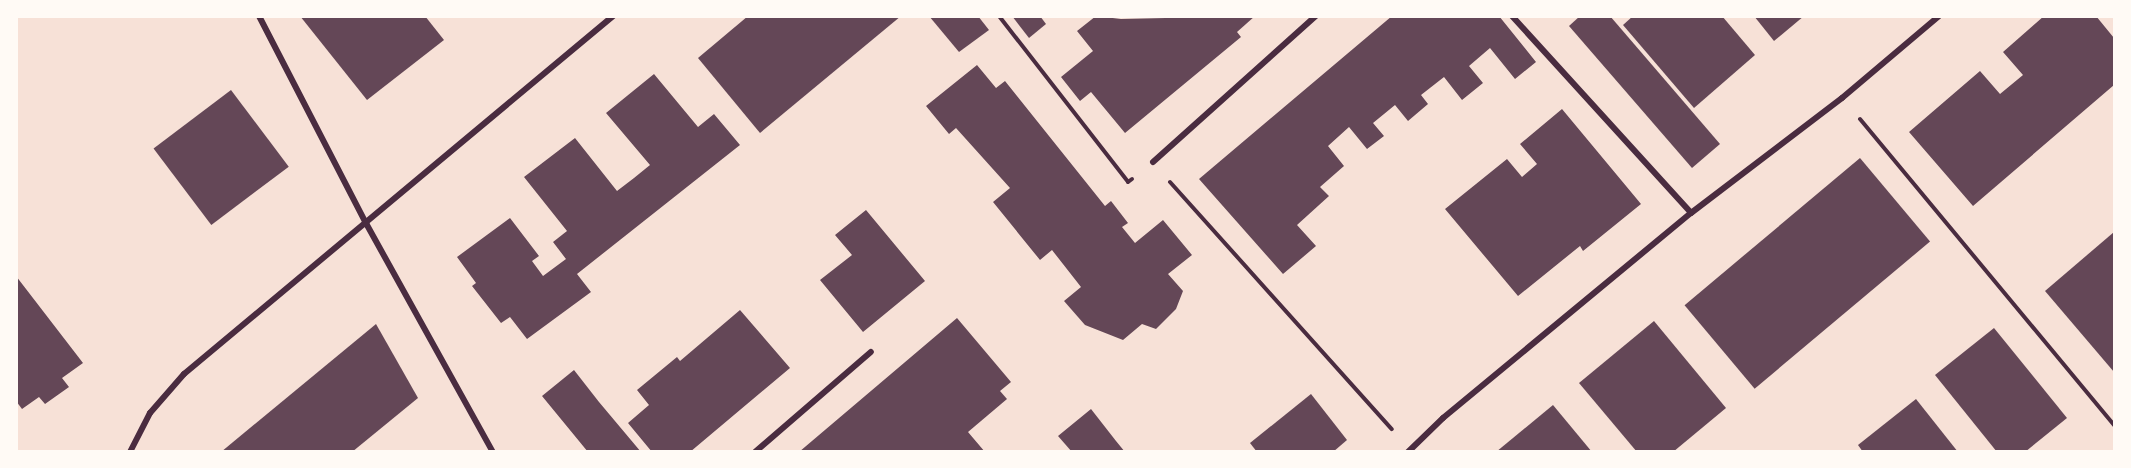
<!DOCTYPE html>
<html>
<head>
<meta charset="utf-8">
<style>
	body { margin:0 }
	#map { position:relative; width:2131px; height:468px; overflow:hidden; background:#f7e1d7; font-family:"Nunito Sans",sans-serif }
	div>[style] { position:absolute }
	.building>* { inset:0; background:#644757; transform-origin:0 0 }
	.path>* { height:4px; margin:-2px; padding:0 2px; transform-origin:2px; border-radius:2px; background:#4a2c40 }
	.minor>* { height:6px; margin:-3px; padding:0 3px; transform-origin:3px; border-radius:3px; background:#4a2c40 }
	span { translate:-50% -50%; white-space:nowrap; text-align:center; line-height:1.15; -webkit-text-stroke:5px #fffaf5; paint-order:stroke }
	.frame { position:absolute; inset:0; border:18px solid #fffaf5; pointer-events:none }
</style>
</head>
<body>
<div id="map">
	<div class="building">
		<div style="clip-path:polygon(300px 16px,425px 16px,444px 40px,367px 100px)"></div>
		<div style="clip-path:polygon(748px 16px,901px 16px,760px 133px,698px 58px)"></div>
		<div style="clip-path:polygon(929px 16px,978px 16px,989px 30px,959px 52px)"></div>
		<div style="clip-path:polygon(1012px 16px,1040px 16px,1046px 24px,1029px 38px)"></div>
		<div style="clip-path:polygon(1096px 16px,1121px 19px,1255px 16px,1237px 32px,1241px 37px,1125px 133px,1091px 92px,1080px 101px,1061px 77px,1093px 51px,1077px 31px)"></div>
		<div style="clip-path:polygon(1392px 16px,1499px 16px,1536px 62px,1515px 79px,1490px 48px,1469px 66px,1483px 83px,1462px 100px,1444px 77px,1421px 95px,1428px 104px,1408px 121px,1395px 105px,1373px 123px,1384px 136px,1367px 149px,1349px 127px,1328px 146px,1344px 166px,1320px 187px,1329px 196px,1297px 225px,1316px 246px,1283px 274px,1199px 179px)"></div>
		<div style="clip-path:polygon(1580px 16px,1610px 16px,1720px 144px,1692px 168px,1569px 26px)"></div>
		<div style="clip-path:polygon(1633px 16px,1722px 16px,1755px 55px,1694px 108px,1623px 25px)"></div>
		<div style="clip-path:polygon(1754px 16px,1804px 16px,1774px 41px)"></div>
		<div style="clip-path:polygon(2044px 16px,2096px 16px,2114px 38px,2114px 85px,1973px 206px,1909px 132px,1980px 71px,2000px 94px,2023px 75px,2003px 52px)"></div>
		<div style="clip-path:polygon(977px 65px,996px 88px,1005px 81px,1105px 206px,1111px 201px,1128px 223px,1122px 227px,1135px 243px,1163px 220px,1192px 255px,1168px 274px,1183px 291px,1176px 309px,1156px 329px,1142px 324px,1123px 340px,1085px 325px,1064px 301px,1081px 287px,1052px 250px,1040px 260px,993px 202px,1010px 188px,956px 128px,949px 134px,926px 106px)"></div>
		<div style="clip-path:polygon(654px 74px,698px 127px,714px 114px,740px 145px,577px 274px,591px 292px,527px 339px,510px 317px,501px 323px,472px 286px,476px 283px,457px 257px,510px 218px,539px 256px,532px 261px,543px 276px,566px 259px,553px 242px,567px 231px,524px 177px,575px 138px,617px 191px,634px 178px,650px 165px,606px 113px)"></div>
		<div style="left:231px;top:90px;width:96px;height:97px;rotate:53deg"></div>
		<div style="clip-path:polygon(1562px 109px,1641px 204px,1583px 251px,1580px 246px,1518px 296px,1445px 209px,1507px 159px,1522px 177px,1537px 164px,1520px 144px)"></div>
		<div style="left:1860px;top:158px;width:109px;height:229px;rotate:50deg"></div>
		<div style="clip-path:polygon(866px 210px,925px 281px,863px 332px,820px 280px,852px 255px,835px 235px)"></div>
		<div style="clip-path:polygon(2114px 232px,2114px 372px,2045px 291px)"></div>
		<div style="clip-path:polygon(16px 276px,83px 363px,62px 378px,69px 387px,45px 404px,39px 397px,22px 409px,16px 401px)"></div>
		<div style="clip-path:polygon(740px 310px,790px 368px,690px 452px,652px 452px,628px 423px,649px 405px,637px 390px,677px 357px,680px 361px)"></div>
		<div style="clip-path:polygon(957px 318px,1011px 382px,1000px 391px,1007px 399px,968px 432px,985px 452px,799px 452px)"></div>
		<div style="clip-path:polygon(1654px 321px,1726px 408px,1673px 452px,1637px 452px,1579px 383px)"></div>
		<div style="clip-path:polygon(376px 324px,418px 398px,352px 452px,221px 452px)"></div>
		<div style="clip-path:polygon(1994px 328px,2067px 418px,2025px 452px,1997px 452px,1935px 375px)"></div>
		<div style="clip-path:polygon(574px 370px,599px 402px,641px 452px,588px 452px,542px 396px)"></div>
		<div style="clip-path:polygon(1311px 394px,1347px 440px,1333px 452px,1257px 452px,1250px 443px)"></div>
		<div style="clip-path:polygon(1916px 399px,1958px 452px,1863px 452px,1858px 445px)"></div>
		<div style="clip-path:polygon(1553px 405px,1592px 452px,1496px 452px)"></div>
		<div style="clip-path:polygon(1091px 409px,1116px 441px,1125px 452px,1072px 452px,1058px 436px)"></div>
	</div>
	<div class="path">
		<div style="left:999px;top:16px;width:210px;rotate:52.1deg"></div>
		<div style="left:1128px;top:182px;width:5px;rotate:-37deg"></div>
		<div style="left:1860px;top:119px;width:398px;rotate:50.3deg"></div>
		<div style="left:1170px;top:182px;width:332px;rotate:48.1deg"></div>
	</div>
	<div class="minor">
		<div style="left:259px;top:16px;width:235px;rotate:62.7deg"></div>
		<div style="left:367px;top:225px;width:260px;rotate:61deg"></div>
		<div style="left:1512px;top:16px;width:266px;rotate:47.7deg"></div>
		<div style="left:1153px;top:162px;width:219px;rotate:-41.9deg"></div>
		<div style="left:130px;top:452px;width:44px;rotate:-62.9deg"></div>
		<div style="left:150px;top:413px;width:52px;rotate:-48.9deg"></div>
		<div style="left:184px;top:374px;width:559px;rotate:-39.84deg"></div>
		<div style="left:755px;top:452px;width:153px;rotate:-40.8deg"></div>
		<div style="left:1408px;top:452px;width:49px;rotate:-44.2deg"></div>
		<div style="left:1443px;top:418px;width:322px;rotate:-39.6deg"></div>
		<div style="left:1691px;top:213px;width:190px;rotate:-37.3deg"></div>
		<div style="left:1842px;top:98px;width:127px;rotate:-40.2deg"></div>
	</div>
	<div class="frame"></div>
</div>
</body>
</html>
